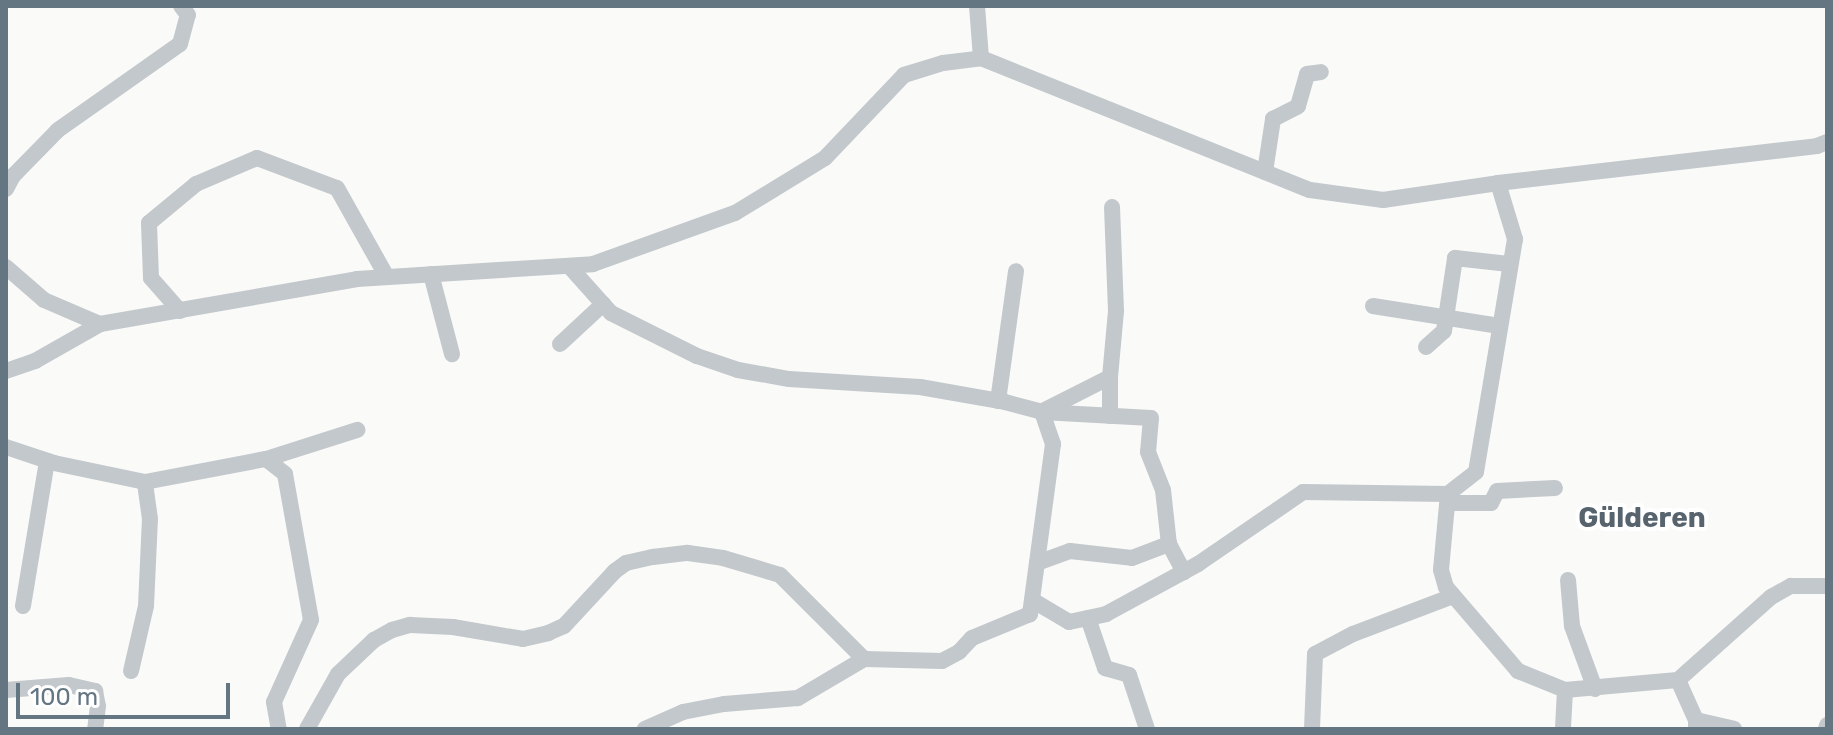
<!DOCTYPE html>
<html>
<head>
<meta charset="utf-8">
<style>
	body { margin:0 }
	#map { position:relative; width:1833px; height:735px; overflow:hidden; background:#fafaf8; font-family:Rubik,sans-serif }
	div>[style] { position:absolute }
	.minor>* { height:16px; margin:-8px; padding:0 8px; transform-origin:8px; border-radius:8px; background:#c3c8cc }
	span { translate:-50% -50%; white-space:nowrap; text-align:center; line-height:1.15; -webkit-text-stroke:8px #fff; paint-order:stroke }
	.quarter-label { font-size:28px; color:#57646e; font-weight:700 }
	.frame { position:absolute; inset:0; border:8px solid #657683; pointer-events:none }
	.scale { position:absolute; left:16px; top:683px; width:214px; height:36px; box-sizing:border-box; border:4px solid #657683; border-top:0; padding-left:10px; font-size:24px; line-height:28px; white-space:nowrap; color:#657683; -webkit-text-stroke:6px #fff; paint-order:stroke }
</style>
</head>
<body>
<div id="map">
	<div class="minor">
		<div style="left:977px;top:6px;width:52px;rotate:85.6deg"></div>
		<div style="left:1265px;top:172px;width:54px;rotate:-81.4deg"></div>
		<div style="left:1273px;top:119px;width:28px;rotate:-27deg"></div>
		<div style="left:1298px;top:106px;width:33px;rotate:-74deg"></div>
		<div style="left:1307px;top:74px;width:14px;rotate:-8deg"></div>
		<div style="left:1498px;top:183px;width:321px;rotate:-6.6deg"></div>
		<div style="left:1817px;top:146px;width:11px;rotate:-22deg"></div>
		<div style="left:6px;top:189px;width:15px;rotate:-62deg"></div>
		<div style="left:13px;top:176px;width:64px;rotate:-45.6deg"></div>
		<div style="left:58px;top:130px;width:149px;rotate:-35.2deg"></div>
		<div style="left:180px;top:44px;width:30px;rotate:-75deg"></div>
		<div style="left:188px;top:15px;width:11px;rotate:-128deg"></div>
		<div style="left:569px;top:266px;width:63px;rotate:48.2deg"></div>
		<div style="left:611px;top:313px;width:96px;rotate:26.6deg"></div>
		<div style="left:697px;top:356px;width:43px;rotate:18.9deg"></div>
		<div style="left:738px;top:370px;width:52px;rotate:10deg"></div>
		<div style="left:789px;top:379px;width:131px;rotate:3.5deg"></div>
		<div style="left:920px;top:387px;width:86px;rotate:10deg"></div>
		<div style="left:1005px;top:402px;width:38px;rotate:15deg"></div>
		<div style="left:1042px;top:412px;width:34px;rotate:71deg"></div>
		<div style="left:1053px;top:444px;width:172px;rotate:97.7deg"></div>
		<div style="left:1030px;top:614px;width:63px;rotate:157.5deg"></div>
		<div style="left:972px;top:638px;width:19px;rotate:133deg"></div>
		<div style="left:959px;top:652px;width:19px;rotate:152deg"></div>
		<div style="left:942px;top:661px;width:78px;rotate:-178.5deg"></div>
		<div style="left:864px;top:659px;width:77px;rotate:149.4deg"></div>
		<div style="left:798px;top:698px;width:74px;rotate:175.4deg"></div>
		<div style="left:724px;top:704px;width:42px;rotate:169deg"></div>
		<div style="left:683px;top:712px;width:42px;rotate:155.9deg"></div>
		<div style="left:6px;top:267px;width:50px;rotate:41deg"></div>
		<div style="left:44px;top:300px;width:61px;rotate:23.2deg"></div>
		<div style="left:431px;top:274px;width:83px;rotate:75.3deg"></div>
		<div style="left:1373px;top:306px;width:128px;rotate:9deg"></div>
		<div style="left:180px;top:311px;width:44px;rotate:-131.3deg"></div>
		<div style="left:151px;top:278px;width:55px;rotate:-92.1deg"></div>
		<div style="left:149px;top:223px;width:61px;rotate:-39.7deg"></div>
		<div style="left:196px;top:184px;width:66px;rotate:-23.1deg"></div>
		<div style="left:257px;top:158px;width:85px;rotate:20.6deg"></div>
		<div style="left:337px;top:188px;width:102px;rotate:60.7deg"></div>
		<div style="left:560px;top:344px;width:59px;rotate:-42.9deg"></div>
		<div style="left:1426px;top:347px;width:24px;rotate:-42deg"></div>
		<div style="left:1444px;top:331px;width:74px;rotate:-81.4deg"></div>
		<div style="left:1455px;top:258px;width:54px;rotate:6.3deg"></div>
		<div style="left:6px;top:371px;width:31px;rotate:-19deg"></div>
		<div style="left:35px;top:361px;width:75px;rotate:-29.6deg"></div>
		<div style="left:100px;top:324px;width:261px;rotate:-9.9deg"></div>
		<div style="left:357px;top:279px;width:236px;rotate:-3.6deg"></div>
		<div style="left:593px;top:264px;width:151px;rotate:-19.8deg"></div>
		<div style="left:735px;top:213px;width:105px;rotate:-31.4deg"></div>
		<div style="left:825px;top:158px;width:115px;rotate:-46.4deg"></div>
		<div style="left:904px;top:75px;width:41px;rotate:-17.1deg"></div>
		<div style="left:943px;top:63px;width:38px;rotate:-7deg"></div>
		<div style="left:981px;top:58px;width:354px;rotate:21.9deg"></div>
		<div style="left:1310px;top:190px;width:74px;rotate:7.8deg"></div>
		<div style="left:1383px;top:200px;width:116px;rotate:-8.4deg"></div>
		<div style="left:1498px;top:183px;width:59px;rotate:73.1deg"></div>
		<div style="left:1515px;top:239px;width:236px;rotate:99.5deg"></div>
		<div style="left:1476px;top:472px;width:36px;rotate:142deg"></div>
		<div style="left:1448px;top:494px;width:76px;rotate:95.3deg"></div>
		<div style="left:1441px;top:570px;width:18px;rotate:74deg"></div>
		<div style="left:1446px;top:587px;width:111px;rotate:49.4deg"></div>
		<div style="left:1518px;top:671px;width:51px;rotate:22deg"></div>
		<div style="left:1565px;top:690px;width:39px;rotate:93deg"></div>
		<div style="left:998px;top:401px;width:131px;rotate:-82.1deg"></div>
		<div style="left:1043px;top:411px;width:75px;rotate:-26.9deg"></div>
		<div style="left:1110px;top:377px;width:66px;rotate:-84.8deg"></div>
		<div style="left:1116px;top:311px;width:104px;rotate:-92.2deg"></div>
		<div style="left:1042px;top:412px;width:109px;rotate:3.2deg"></div>
		<div style="left:1151px;top:418px;width:34px;rotate:95deg"></div>
		<div style="left:1148px;top:452px;width:41px;rotate:68.5deg"></div>
		<div style="left:1163px;top:490px;width:54px;rotate:83.7deg"></div>
		<div style="left:1169px;top:544px;width:32px;rotate:62deg"></div>
		<div style="left:1110px;top:416px;width:39px;rotate:-90deg"></div>
		<div style="left:6px;top:447px;width:51px;rotate:18.4deg"></div>
		<div style="left:54px;top:463px;width:93px;rotate:11.8deg"></div>
		<div style="left:145px;top:482px;width:123px;rotate:-10.8deg"></div>
		<div style="left:266px;top:459px;width:24px;rotate:38deg"></div>
		<div style="left:285px;top:474px;width:148px;rotate:79.9deg"></div>
		<div style="left:311px;top:620px;width:90px;rotate:114.3deg"></div>
		<div style="left:274px;top:702px;width:27px;rotate:80deg"></div>
		<div style="left:266px;top:459px;width:96px;rotate:-17.7deg"></div>
		<div style="left:1448px;top:503px;width:43px"></div>
		<div style="left:1491px;top:503px;width:13px;rotate:-63deg"></div>
		<div style="left:1497px;top:491px;width:58px;rotate:-3deg"></div>
		<div style="left:1037px;top:563px;width:35px;rotate:-20deg"></div>
		<div style="left:1070px;top:551px;width:62px;rotate:6.4deg"></div>
		<div style="left:1132px;top:558px;width:40px;rotate:-21deg"></div>
		<div style="left:1568px;top:580px;width:46px;rotate:85deg"></div>
		<div style="left:1572px;top:626px;width:67px;rotate:69.9deg"></div>
		<div style="left:1032px;top:600px;width:43px;rotate:30.7deg"></div>
		<div style="left:1069px;top:622px;width:38px;rotate:-12deg"></div>
		<div style="left:1106px;top:614px;width:105px;rotate:-28.5deg"></div>
		<div style="left:1198px;top:564px;width:127px;rotate:-34.4deg"></div>
		<div style="left:1303px;top:492px;width:145px;rotate:0.8deg"></div>
		<div style="left:23px;top:606px;width:147px;rotate:-80.6deg"></div>
		<div style="left:1088px;top:618px;width:53px;rotate:71.2deg"></div>
		<div style="left:1105px;top:668px;width:25px;rotate:16deg"></div>
		<div style="left:1129px;top:675px;width:57px;rotate:71.6deg"></div>
		<div style="left:131px;top:671px;width:67px;rotate:-77deg"></div>
		<div style="left:146px;top:606px;width:87px;rotate:-87.4deg"></div>
		<div style="left:150px;top:519px;width:37px;rotate:-98deg"></div>
		<div style="left:1678px;top:680px;width:44px;rotate:65.8deg"></div>
		<div style="left:1696px;top:720px;width:9px;rotate:90deg"></div>
		<div style="left:6px;top:690px;width:63px;rotate:-4.5deg"></div>
		<div style="left:69px;top:685px;width:27px;rotate:13deg"></div>
		<div style="left:95px;top:691px;width:15px;rotate:79deg"></div>
		<div style="left:98px;top:706px;width:23px;rotate:97deg"></div>
		<div style="left:1565px;top:690px;width:113px;rotate:-5.1deg"></div>
		<div style="left:1678px;top:680px;width:125px;rotate:-41.7deg"></div>
		<div style="left:1771px;top:597px;width:23px;rotate:-29deg"></div>
		<div style="left:1791px;top:586px;width:36px"></div>
		<div style="left:1696px;top:720px;width:39px;rotate:13deg"></div>
		<div style="left:307px;top:729px;width:63px;rotate:-60.6deg"></div>
		<div style="left:338px;top:674px;width:50px;rotate:-43.4deg"></div>
		<div style="left:374px;top:640px;width:21px;rotate:-29deg"></div>
		<div style="left:392px;top:630px;width:19px;rotate:-16deg"></div>
		<div style="left:410px;top:625px;width:43px;rotate:2.7deg"></div>
		<div style="left:453px;top:627px;width:71px;rotate:9.7deg"></div>
		<div style="left:523px;top:639px;width:26px;rotate:-13deg"></div>
		<div style="left:548px;top:633px;width:17px;rotate:-24deg"></div>
		<div style="left:564px;top:626px;width:75px;rotate:-47.2deg"></div>
		<div style="left:615px;top:571px;width:14px;rotate:-36deg"></div>
		<div style="left:626px;top:563px;width:28px;rotate:-13deg"></div>
		<div style="left:653px;top:557px;width:35px;rotate:-7deg"></div>
		<div style="left:688px;top:553px;width:35px;rotate:8deg"></div>
		<div style="left:723px;top:558px;width:59px;rotate:16.6deg"></div>
		<div style="left:780px;top:575px;width:119px;rotate:45deg"></div>
		<div style="left:1312px;top:729px;width:75px;rotate:-87.7deg"></div>
		<div style="left:1315px;top:654px;width:43px;rotate:-27.8deg"></div>
		<div style="left:1353px;top:634px;width:107px;rotate:-20.8deg"></div>
		<div style="left:1826px;top:729px;width:4px;rotate:-76deg"></div>
	</div>
	<div class="quarter-label">
		<span style="left:1642px;top:518px">Gülderen</span>
	</div>
	<div class="frame"></div>
	<div class="scale">100 m</div>
</div>
</body>
</html>
